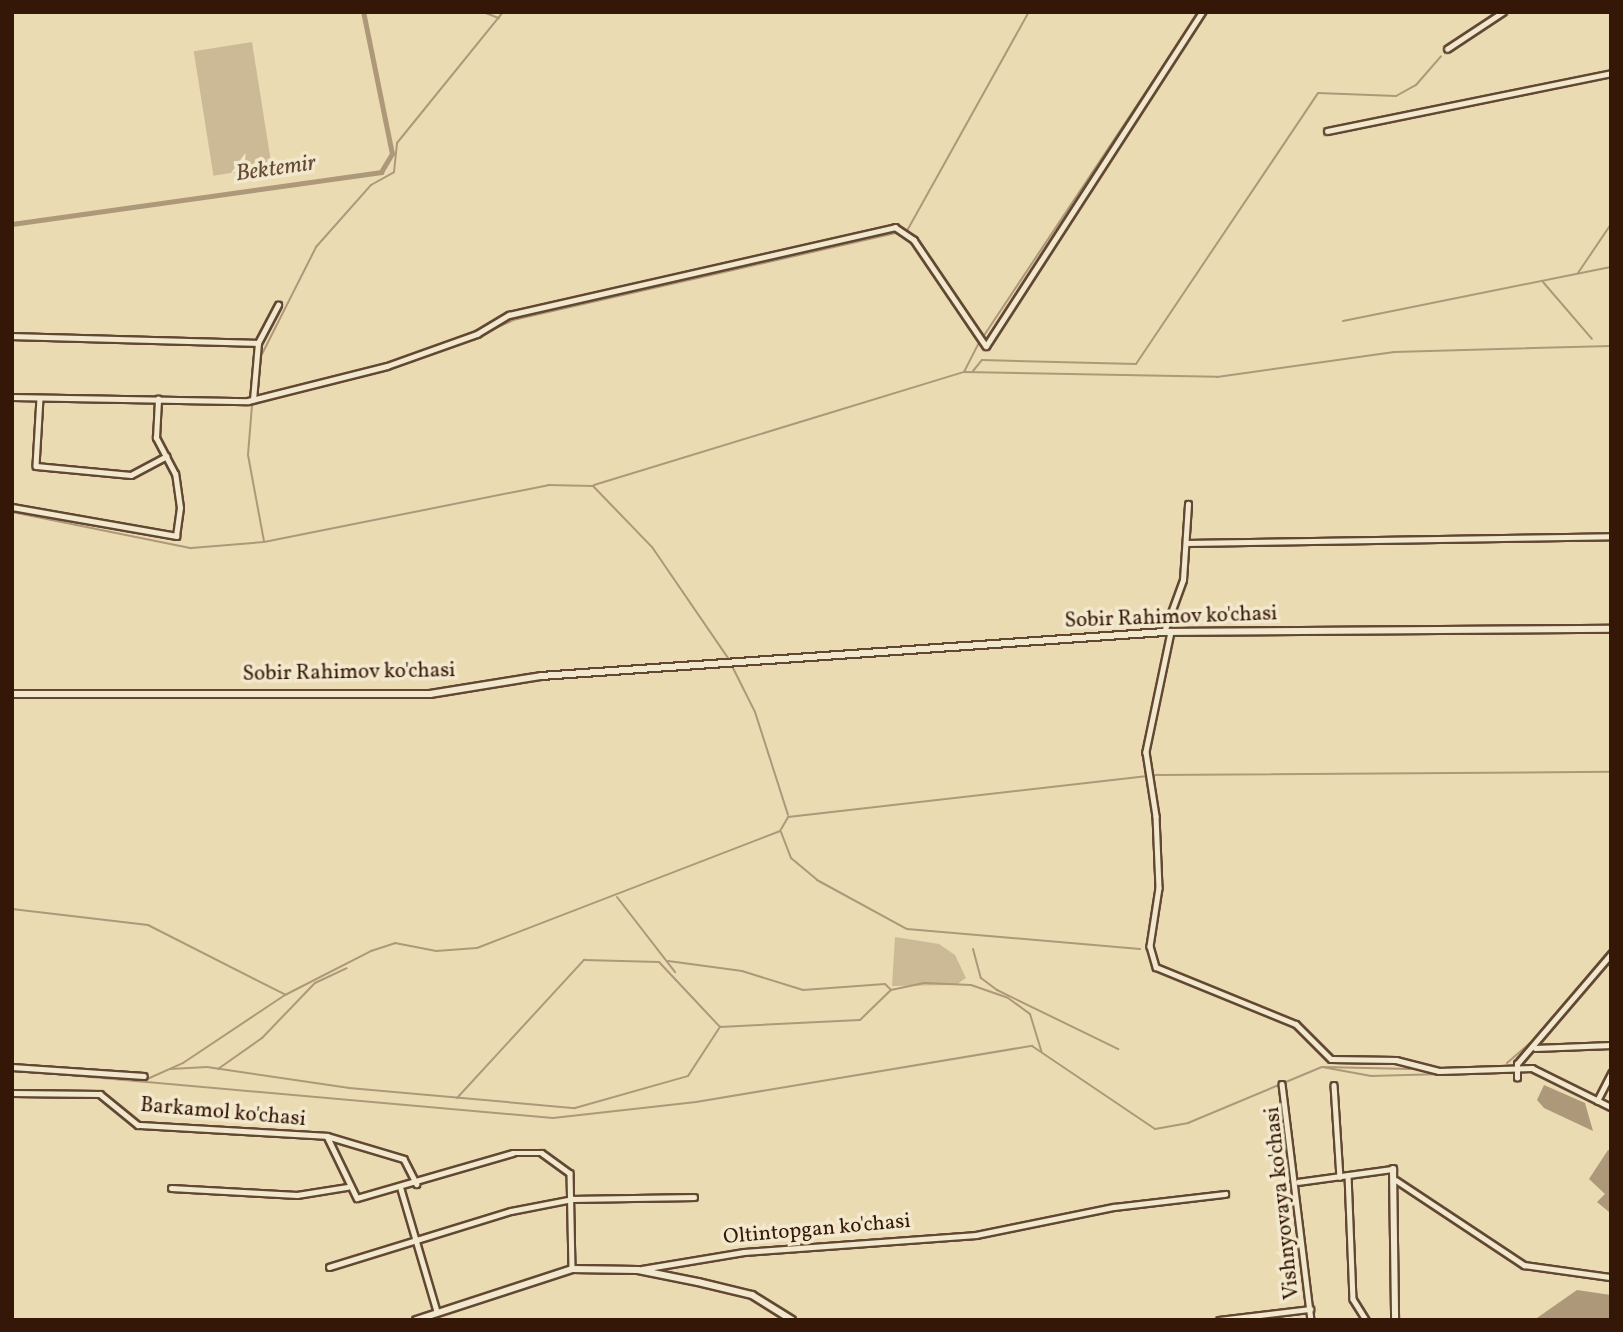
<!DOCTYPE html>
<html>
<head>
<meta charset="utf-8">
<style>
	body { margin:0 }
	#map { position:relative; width:1623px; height:1332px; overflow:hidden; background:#ebdbb3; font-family:Vollkorn,serif }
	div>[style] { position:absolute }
	.green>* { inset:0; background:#ccba96; transform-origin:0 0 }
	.water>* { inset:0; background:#ad9879 }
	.stream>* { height:2px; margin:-1px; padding:0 1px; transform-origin:1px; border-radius:1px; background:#ad9879 }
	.canal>* { height:4.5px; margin:-2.25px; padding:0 2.25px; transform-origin:2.25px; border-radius:2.25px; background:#ad9879 }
	.roads { filter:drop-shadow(2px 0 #624832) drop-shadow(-2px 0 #624832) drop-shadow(0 2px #624832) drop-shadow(0 -2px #624832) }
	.street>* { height:4.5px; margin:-2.25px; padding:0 2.25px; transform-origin:2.25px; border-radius:2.25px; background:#f2e8ce }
	.secondary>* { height:6px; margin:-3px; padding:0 3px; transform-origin:3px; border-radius:3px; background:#f2e8ce }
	span { translate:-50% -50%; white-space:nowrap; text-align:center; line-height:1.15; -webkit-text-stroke:7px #f2e8ce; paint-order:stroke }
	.street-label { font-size:21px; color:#351707 }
	.water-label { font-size:23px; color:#654b35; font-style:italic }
	.frame { position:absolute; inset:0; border:14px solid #351707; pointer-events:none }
</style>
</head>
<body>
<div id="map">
	<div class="green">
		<div style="left:252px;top:42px;width:126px;height:59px;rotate:81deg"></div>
		<div style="clip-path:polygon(895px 937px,939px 944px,955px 955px,966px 978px,956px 985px,892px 986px)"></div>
	</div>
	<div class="water">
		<div style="clip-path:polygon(1544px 1085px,1585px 1103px,1593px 1131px,1544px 1108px,1537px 1100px)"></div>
		<div style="clip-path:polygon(1608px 1150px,1611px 1151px,1609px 1212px,1597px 1202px,1605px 1194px,1589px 1179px)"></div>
		<div style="clip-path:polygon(1577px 1290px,1611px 1295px,1611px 1320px,1534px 1320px)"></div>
	</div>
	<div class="stream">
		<div style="left:483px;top:12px;width:17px;rotate:21deg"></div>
		<div style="left:908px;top:229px;width:248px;rotate:-60.9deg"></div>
		<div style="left:1578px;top:273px;width:59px;rotate:-56deg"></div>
		<div style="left:1543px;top:282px;width:75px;rotate:49.3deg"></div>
		<div style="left:1343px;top:321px;width:273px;rotate:-11.4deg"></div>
		<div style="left:480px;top:335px;width:36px;rotate:-24deg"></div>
		<div style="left:513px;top:320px;width:396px;rotate:-12.8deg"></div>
		<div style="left:983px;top:337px;width:390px;rotate:-56.4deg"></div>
		<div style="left:414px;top:359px;width:65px;rotate:-19.8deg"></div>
		<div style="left:258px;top:362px;width:129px;rotate:-63.2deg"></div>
		<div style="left:316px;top:247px;width:83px;rotate:-48.4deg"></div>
		<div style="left:371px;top:185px;width:26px;rotate:-29deg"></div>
		<div style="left:394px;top:172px;width:29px;rotate:-84deg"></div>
		<div style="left:397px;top:143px;width:169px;rotate:-51deg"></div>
		<div style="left:973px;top:371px;width:14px;rotate:-51deg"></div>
		<div style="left:982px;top:360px;width:154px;rotate:1.5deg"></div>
		<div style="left:1136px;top:364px;width:326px;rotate:-56.1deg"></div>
		<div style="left:1318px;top:93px;width:78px;rotate:2.2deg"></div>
		<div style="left:1396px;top:96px;width:23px;rotate:-29deg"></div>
		<div style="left:1416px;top:85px;width:38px;rotate:-49deg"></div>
		<div style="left:964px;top:372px;width:253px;rotate:1.1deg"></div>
		<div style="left:1217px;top:377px;width:179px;rotate:-8deg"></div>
		<div style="left:1394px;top:352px;width:217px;rotate:-1.6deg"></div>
		<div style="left:251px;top:399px;width:15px;rotate:-86deg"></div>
		<div style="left:252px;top:405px;width:92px;rotate:-15.7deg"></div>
		<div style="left:252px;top:405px;width:50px;rotate:94.6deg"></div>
		<div style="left:248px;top:455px;width:87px;rotate:79.5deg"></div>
		<div style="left:594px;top:485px;width:387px;rotate:-17deg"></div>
		<div style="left:964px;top:372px;width:31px;rotate:-63deg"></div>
		<div style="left:12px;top:512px;width:183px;rotate:11.4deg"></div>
		<div style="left:191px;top:548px;width:73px;rotate:-4.7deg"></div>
		<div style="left:264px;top:542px;width:290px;rotate:-11.3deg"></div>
		<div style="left:548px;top:485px;width:45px;rotate:1.3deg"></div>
		<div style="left:593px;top:486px;width:85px;rotate:46deg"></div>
		<div style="left:652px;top:547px;width:138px;rotate:55.6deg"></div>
		<div style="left:732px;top:666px;width:51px;rotate:63.4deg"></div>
		<div style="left:755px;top:712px;width:108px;rotate:72.2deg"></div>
		<div style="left:781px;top:832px;width:28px;rotate:69deg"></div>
		<div style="left:791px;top:858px;width:34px;rotate:40deg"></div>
		<div style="left:817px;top:880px;width:102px;rotate:28.6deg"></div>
		<div style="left:907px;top:929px;width:234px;rotate:4.9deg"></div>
		<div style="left:617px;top:897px;width:95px;rotate:52.3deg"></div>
		<div style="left:12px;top:909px;width:137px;rotate:6.7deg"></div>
		<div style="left:148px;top:925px;width:153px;rotate:26.9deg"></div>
		<div style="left:973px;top:949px;width:30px;rotate:75deg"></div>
		<div style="left:981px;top:978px;width:20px;rotate:37deg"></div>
		<div style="left:997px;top:990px;width:135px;rotate:26deg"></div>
		<div style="left:668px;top:961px;width:75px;rotate:7.7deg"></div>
		<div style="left:742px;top:971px;width:64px;rotate:17.3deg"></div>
		<div style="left:803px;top:990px;width:82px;rotate:-4.2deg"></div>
		<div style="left:885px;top:984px;width:8px;rotate:45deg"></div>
		<div style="left:1507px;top:1063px;width:37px;rotate:-41deg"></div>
		<div style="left:1535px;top:1039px;width:119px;rotate:-50.1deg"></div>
		<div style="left:1323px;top:1067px;width:87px;rotate:1.3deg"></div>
		<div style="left:170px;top:1069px;width:37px;rotate:-3deg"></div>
		<div style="left:207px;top:1067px;width:144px;rotate:8.4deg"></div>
		<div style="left:349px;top:1088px;width:227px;rotate:5.1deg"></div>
		<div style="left:575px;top:1108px;width:117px;rotate:-15.8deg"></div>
		<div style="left:688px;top:1076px;width:59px;rotate:-56.9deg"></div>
		<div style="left:720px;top:1027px;width:140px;rotate:-2.9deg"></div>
		<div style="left:860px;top:1020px;width:43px;rotate:-44.1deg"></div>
		<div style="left:891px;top:990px;width:35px;rotate:-12deg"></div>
		<div style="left:925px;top:983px;width:46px;rotate:2.5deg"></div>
		<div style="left:971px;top:985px;width:39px;rotate:19deg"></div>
		<div style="left:1008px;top:998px;width:27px;rotate:36deg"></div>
		<div style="left:1030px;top:1014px;width:39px;rotate:73deg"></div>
		<div style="left:218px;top:1069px;width:54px;rotate:-35.2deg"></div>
		<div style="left:262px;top:1038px;width:76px;rotate:-46.1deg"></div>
		<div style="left:315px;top:983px;width:35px;rotate:-25deg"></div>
		<div style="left:12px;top:1070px;width:543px;rotate:5.07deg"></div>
		<div style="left:553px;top:1118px;width:144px;rotate:-6.4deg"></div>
		<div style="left:696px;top:1102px;width:341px;rotate:-9.5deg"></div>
		<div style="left:1032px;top:1046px;width:148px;rotate:34deg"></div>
		<div style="left:1155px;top:1129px;width:34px;rotate:-10deg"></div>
		<div style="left:1188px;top:1123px;width:145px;rotate:-22.7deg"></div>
		<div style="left:1322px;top:1067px;width:50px;rotate:10.4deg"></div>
		<div style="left:1371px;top:1076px;width:144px;rotate:-1.6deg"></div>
		<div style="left:1520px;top:1072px;width:16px"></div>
		<div style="left:145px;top:1080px;width:42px;rotate:-24.1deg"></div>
		<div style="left:183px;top:1063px;width:123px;rotate:-33.7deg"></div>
		<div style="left:285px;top:995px;width:97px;rotate:-27.1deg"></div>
		<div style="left:371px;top:951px;width:25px;rotate:-18deg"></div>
		<div style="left:395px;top:943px;width:42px;rotate:11deg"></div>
		<div style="left:436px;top:951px;width:41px;rotate:-4.2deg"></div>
		<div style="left:477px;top:948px;width:325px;rotate:-21.1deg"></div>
		<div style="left:780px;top:831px;width:16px;rotate:-60deg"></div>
		<div style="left:788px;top:817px;width:373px;rotate:-6.5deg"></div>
		<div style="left:1159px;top:775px;width:452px;rotate:-0.4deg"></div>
		<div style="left:1559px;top:1084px;width:59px;rotate:28.3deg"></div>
		<div style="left:457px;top:1098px;width:188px;rotate:-47.4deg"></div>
		<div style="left:584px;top:960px;width:75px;rotate:1.5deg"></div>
		<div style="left:659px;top:962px;width:88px;rotate:46.8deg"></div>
	</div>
	<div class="canal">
		<div style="left:12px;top:224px;width:373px;rotate:-8deg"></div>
		<div style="left:381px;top:172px;width:21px;rotate:-59deg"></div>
		<div style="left:392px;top:154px;width:145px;rotate:-101.5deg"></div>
	</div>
	<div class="roads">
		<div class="street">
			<div style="left:1447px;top:49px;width:67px;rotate:-33.5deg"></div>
			<div style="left:1327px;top:131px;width:290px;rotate:-11.5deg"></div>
			<div style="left:12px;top:336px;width:246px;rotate:1.6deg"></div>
			<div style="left:12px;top:397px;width:236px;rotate:1deg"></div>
			<div style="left:248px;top:401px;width:143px;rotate:-14.1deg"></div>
			<div style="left:387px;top:366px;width:96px;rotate:-19.6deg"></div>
			<div style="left:477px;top:334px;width:37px;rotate:-31deg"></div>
			<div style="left:509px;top:315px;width:396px;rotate:-12.8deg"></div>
			<div style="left:895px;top:227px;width:23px;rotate:34deg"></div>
			<div style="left:914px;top:240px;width:128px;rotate:55.8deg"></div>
			<div style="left:986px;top:346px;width:398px;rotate:-57.1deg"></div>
			<div style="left:40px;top:398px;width:68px;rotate:93.4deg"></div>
			<div style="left:36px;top:466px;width:95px;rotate:5.4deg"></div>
			<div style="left:131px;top:475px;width:40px;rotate:-28deg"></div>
			<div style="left:253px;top:400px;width:57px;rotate:-85deg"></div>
			<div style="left:258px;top:343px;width:43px;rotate:-62.2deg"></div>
			<div style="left:12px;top:507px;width:167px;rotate:10deg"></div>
			<div style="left:176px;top:536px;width:28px;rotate:-82deg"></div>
			<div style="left:180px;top:508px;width:34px;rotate:-98deg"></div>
			<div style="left:175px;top:474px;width:41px;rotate:-117.8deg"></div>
			<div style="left:156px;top:438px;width:39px;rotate:-87deg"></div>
			<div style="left:1188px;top:543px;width:423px;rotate:-0.9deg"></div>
			<div style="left:1164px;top:632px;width:55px;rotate:-69.9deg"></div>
			<div style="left:1183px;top:580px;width:76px;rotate:-86.2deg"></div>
			<div style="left:1171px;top:632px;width:123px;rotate:101.8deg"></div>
			<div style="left:1146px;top:752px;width:65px;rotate:81.1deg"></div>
			<div style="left:1156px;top:816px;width:72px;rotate:87.6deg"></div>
			<div style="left:1159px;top:888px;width:59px;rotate:98.8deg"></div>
			<div style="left:1150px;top:946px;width:22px;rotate:74deg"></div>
			<div style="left:1156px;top:967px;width:151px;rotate:22.2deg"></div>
			<div style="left:1296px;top:1024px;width:49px;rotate:45deg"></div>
			<div style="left:1331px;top:1059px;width:65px;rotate:0.9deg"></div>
			<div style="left:1396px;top:1060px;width:44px;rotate:14.3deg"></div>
			<div style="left:1439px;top:1071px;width:93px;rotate:-1.8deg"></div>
			<div style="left:1532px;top:1068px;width:88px;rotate:26.3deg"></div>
			<div style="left:1535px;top:1048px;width:76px;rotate:-2.3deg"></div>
			<div style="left:12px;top:1067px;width:132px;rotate:3.9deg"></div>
			<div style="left:1517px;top:1078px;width:14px;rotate:-90deg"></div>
			<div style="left:1517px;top:1064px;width:145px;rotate:-49.5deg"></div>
			<div style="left:1282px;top:1084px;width:238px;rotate:83deg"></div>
			<div style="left:1334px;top:1085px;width:92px;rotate:86.3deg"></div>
			<div style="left:12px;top:1093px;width:88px;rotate:0.7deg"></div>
			<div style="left:100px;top:1094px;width:49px;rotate:39.2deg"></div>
			<div style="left:138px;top:1125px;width:189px;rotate:3.3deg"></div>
			<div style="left:327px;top:1136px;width:69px;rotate:64.2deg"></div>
			<div style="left:357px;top:1198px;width:162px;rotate:-16.1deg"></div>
			<div style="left:513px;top:1153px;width:29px"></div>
			<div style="left:542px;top:1153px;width:34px;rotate:36deg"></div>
			<div style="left:570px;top:1173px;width:96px;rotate:88.8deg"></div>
			<div style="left:1597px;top:1101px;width:31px;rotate:-63deg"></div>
			<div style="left:327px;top:1136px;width:80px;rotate:16.6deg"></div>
			<div style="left:404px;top:1159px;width:28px;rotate:63deg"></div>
			<div style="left:1348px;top:1175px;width:124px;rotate:87.7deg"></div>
			<div style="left:1353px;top:1299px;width:25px;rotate:58deg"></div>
			<div style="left:1396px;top:1180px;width:154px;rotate:33.6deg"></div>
			<div style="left:1524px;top:1265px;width:88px;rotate:7.9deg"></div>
			<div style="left:1298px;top:1182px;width:96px;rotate:-7.8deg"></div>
			<div style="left:171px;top:1188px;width:126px;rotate:3.2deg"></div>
			<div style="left:297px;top:1195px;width:51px;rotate:-9.1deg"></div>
			<div style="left:401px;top:1189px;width:127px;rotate:73.6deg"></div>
			<div style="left:329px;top:1267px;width:190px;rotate:-17.1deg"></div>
			<div style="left:511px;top:1211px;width:63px;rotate:-11deg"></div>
			<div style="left:573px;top:1199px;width:121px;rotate:-0.9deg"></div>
			<div style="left:642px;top:1269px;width:103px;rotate:-9.5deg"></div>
			<div style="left:744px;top:1252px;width:233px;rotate:-4.2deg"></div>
			<div style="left:976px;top:1235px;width:141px;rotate:-11.5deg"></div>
			<div style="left:1114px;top:1207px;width:112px;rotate:-6.7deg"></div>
			<div style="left:1219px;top:1320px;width:92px;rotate:-6.9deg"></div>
		</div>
		<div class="secondary">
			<div style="left:12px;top:694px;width:418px"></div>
			<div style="left:430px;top:694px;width:112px;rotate:-9.2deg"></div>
			<div style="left:541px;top:676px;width:625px;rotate:-4.04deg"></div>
			<div style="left:1164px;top:632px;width:447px;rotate:-0.4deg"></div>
			<div style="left:1393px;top:1169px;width:151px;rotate:89.2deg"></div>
			<div style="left:416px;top:1320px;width:164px;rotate:-18.1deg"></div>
			<div style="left:572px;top:1269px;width:66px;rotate:0.9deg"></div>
			<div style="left:638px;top:1270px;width:61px;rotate:11.3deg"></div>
			<div style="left:698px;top:1282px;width:56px;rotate:13.5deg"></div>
			<div style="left:752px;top:1295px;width:47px;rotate:32deg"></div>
		</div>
	</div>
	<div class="street-label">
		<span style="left:1171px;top:618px;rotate:-2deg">Sobir Rahimov ko'chasi</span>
		<span style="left:349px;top:673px;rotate:-1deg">Sobir Rahimov ko'chasi</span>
		<span style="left:223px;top:1113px;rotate:5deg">Barkamol ko'chasi</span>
		<span style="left:1283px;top:1203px;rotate:-96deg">Vishnyovaya ko'chasi</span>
		<span style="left:817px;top:1230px;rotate:-5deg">Oltintopgan ko'chasi</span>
	</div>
	<div class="water-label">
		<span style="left:276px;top:169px;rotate:-8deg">Bektemir</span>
	</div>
	<div class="frame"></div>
</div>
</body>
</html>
